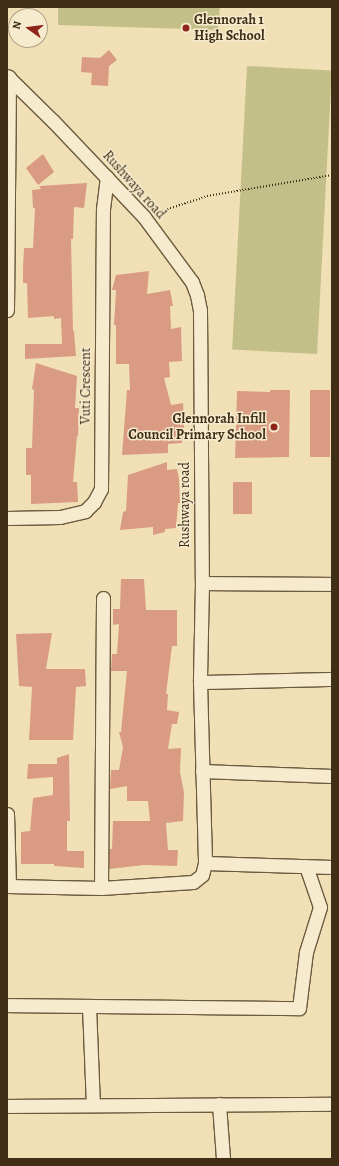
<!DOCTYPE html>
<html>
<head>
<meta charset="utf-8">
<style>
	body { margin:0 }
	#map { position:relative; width:339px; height:1166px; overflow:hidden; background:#f1e0b5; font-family:Alegreya,serif }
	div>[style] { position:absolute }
	.green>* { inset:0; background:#c2c088; transform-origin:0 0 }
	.building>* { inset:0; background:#d99c83; transform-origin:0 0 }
	.path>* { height:2px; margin-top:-1px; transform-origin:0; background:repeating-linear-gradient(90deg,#402f16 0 1px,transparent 0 3px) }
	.roads { filter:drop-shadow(1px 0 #6c5b3e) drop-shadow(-1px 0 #6c5b3e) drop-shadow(0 1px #6c5b3e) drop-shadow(0 -1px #6c5b3e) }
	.minor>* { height:13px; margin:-6.5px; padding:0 6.5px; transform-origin:6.5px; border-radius:6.5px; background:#f6ebcf }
	.dots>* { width:11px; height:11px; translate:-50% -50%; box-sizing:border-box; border:2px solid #f6ebcf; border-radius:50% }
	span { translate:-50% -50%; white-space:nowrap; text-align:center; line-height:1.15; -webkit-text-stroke:3px #f6ebcf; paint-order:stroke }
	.poi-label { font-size:14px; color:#402f16; font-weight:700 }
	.left { translate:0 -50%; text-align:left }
	.right { translate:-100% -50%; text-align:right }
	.street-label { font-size:14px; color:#402f16 }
	.frame { position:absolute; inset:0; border:8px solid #402f16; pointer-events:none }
	.north { position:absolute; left:8px; top:8px; width:40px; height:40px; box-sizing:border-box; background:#f6ebcf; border:1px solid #ada085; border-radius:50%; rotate:284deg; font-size:11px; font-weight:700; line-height:16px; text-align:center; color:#402f16 }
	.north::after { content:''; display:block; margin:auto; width:14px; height:18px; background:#8f2418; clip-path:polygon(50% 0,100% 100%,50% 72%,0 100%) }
</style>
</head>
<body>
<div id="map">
	<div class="green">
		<div style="clip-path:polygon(58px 7px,220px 7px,218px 30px,58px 25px)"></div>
		<div style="left:247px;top:66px;width:85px;height:284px;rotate:3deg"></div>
	</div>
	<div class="building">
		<div style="clip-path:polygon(109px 50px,117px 60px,109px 66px,108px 86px,91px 85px,92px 73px,81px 72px,82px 57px,100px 58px)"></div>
		<div style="clip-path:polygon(43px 154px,54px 172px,38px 185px,26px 168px)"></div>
		<div style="clip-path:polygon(87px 183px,84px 208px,74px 207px,73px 239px,71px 239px,73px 331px,74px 331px,76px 356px,25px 359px,25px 344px,62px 344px,61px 318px,54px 319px,54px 316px,28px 318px,27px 283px,23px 283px,23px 268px,24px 248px,33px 248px,35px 208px,33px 208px,32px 190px,41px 189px,39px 186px)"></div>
		<div style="clip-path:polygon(149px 271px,147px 294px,170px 290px,173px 306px,170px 306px,171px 329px,181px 327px,182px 361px,169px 362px,170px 377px,164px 378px,171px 405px,183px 403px,184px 425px,182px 443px,168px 444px,168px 453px,122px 455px,127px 390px,130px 390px,129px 364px,116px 364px,116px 325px,114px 325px,116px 290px,112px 290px,116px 275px)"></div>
		<div style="clip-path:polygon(36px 363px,77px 376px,75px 408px,79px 408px,78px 436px,77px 436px,73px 482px,77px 482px,78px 502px,31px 504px,31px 475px,26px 475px,26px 448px,32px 448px,34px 390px,32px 389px)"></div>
		<div style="clip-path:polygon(270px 390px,290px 390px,289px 457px,235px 458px,237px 391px,270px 392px)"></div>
		<div style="left:310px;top:390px;width:20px;height:67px"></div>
		<div style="clip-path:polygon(167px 462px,167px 470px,177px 469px,179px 479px,180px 503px,178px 503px,176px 528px,165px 529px,165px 532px,153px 535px,153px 527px,120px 530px,123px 512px,126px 511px,128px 475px)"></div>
		<div style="left:233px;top:482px;width:19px;height:32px"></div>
		<div style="clip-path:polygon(121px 579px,144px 579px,146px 610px,177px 610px,177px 646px,172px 646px,166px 694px,168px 694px,167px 710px,179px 712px,177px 724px,172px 724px,168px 749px,181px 748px,180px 772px,184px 792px,183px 821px,166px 823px,168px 850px,178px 850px,177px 866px,144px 865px,109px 869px,109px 849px,112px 849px,113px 821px,150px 821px,148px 801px,127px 801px,127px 786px,110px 789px,111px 770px,119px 770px,123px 747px,119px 732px,121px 732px,127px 671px,111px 671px,112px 654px,117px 654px,119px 624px,113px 625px,113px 609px,120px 609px)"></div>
		<div style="clip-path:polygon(52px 633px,46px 669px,85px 669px,86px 686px,76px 687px,73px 740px,29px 740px,32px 687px,19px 686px,16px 634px)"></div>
		<div style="clip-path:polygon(69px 754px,70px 821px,67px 821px,67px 851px,84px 851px,84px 868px,54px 866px,54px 864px,21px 864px,21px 832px,30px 831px,33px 798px,53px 795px,53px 777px,27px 779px,28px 764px,57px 764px,57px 758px)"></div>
	</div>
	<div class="path">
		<div style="left:156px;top:213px;width:54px;rotate:-18.4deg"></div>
		<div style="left:207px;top:196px;width:127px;rotate:-9.5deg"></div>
	</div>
	<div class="roads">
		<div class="minor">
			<div style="left:7px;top:76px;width:64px;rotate:44.4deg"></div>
			<div style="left:53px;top:121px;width:132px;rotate:46.5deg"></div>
			<div style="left:144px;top:217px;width:81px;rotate:53.6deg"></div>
			<div style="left:192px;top:282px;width:14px;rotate:69deg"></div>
			<div style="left:197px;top:295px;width:15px;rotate:79deg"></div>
			<div style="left:200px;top:310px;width:273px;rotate:89.6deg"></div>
			<div style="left:202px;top:583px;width:99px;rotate:91.2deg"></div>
			<div style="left:200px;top:682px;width:181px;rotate:88.4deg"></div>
			<div style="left:205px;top:863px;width:12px;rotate:104deg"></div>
			<div style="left:202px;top:875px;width:11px;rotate:142deg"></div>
			<div style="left:193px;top:882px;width:92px;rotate:176.3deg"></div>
			<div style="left:101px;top:888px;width:94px;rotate:-178.8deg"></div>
			<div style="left:7px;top:310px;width:233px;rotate:-89.5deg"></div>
			<div style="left:7px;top:518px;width:53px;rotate:-1.1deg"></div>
			<div style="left:60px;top:517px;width:26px;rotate:-13deg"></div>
			<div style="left:85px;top:511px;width:13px;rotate:-45deg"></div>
			<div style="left:94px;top:502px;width:15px;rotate:-62deg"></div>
			<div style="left:101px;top:489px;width:280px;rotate:-89.6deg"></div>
			<div style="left:103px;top:209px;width:32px;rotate:-83deg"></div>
			<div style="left:202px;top:583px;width:130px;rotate:0.4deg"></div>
			<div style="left:200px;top:682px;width:132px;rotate:-1.3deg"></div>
			<div style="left:202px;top:771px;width:130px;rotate:2.2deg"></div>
			<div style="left:7px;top:814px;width:72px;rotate:88.4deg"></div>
			<div style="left:205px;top:863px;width:127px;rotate:1.8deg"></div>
			<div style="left:101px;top:888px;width:290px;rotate:-89.6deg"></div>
			<div style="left:7px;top:1005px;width:292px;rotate:0.6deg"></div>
			<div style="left:299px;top:1008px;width:56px;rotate:-82.9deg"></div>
			<div style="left:306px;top:952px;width:47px;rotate:-72.7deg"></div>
			<div style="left:320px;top:907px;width:43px;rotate:-108.9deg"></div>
			<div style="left:89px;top:1006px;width:99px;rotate:87.7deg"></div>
			<div style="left:219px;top:1104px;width:55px;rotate:85.8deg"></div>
			<div style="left:7px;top:1106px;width:325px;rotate:-0.4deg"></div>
		</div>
	</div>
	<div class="dots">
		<div style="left:186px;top:28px;background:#8f2418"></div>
		<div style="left:274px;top:427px;background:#8f2418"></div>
	</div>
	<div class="poi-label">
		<span class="left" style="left:194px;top:28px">Glennorah 1<br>High School</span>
		<span class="right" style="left:266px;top:427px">Glennorah Infill<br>Council Primary School</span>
	</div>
	<div class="street-label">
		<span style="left:134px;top:185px;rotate:48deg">Rushwaya road</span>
		<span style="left:86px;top:386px;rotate:-90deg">Vuti Crescent</span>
		<span style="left:185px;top:505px;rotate:-90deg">Rushwaya road</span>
	</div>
	<div class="frame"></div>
	<div class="north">N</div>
</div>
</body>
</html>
